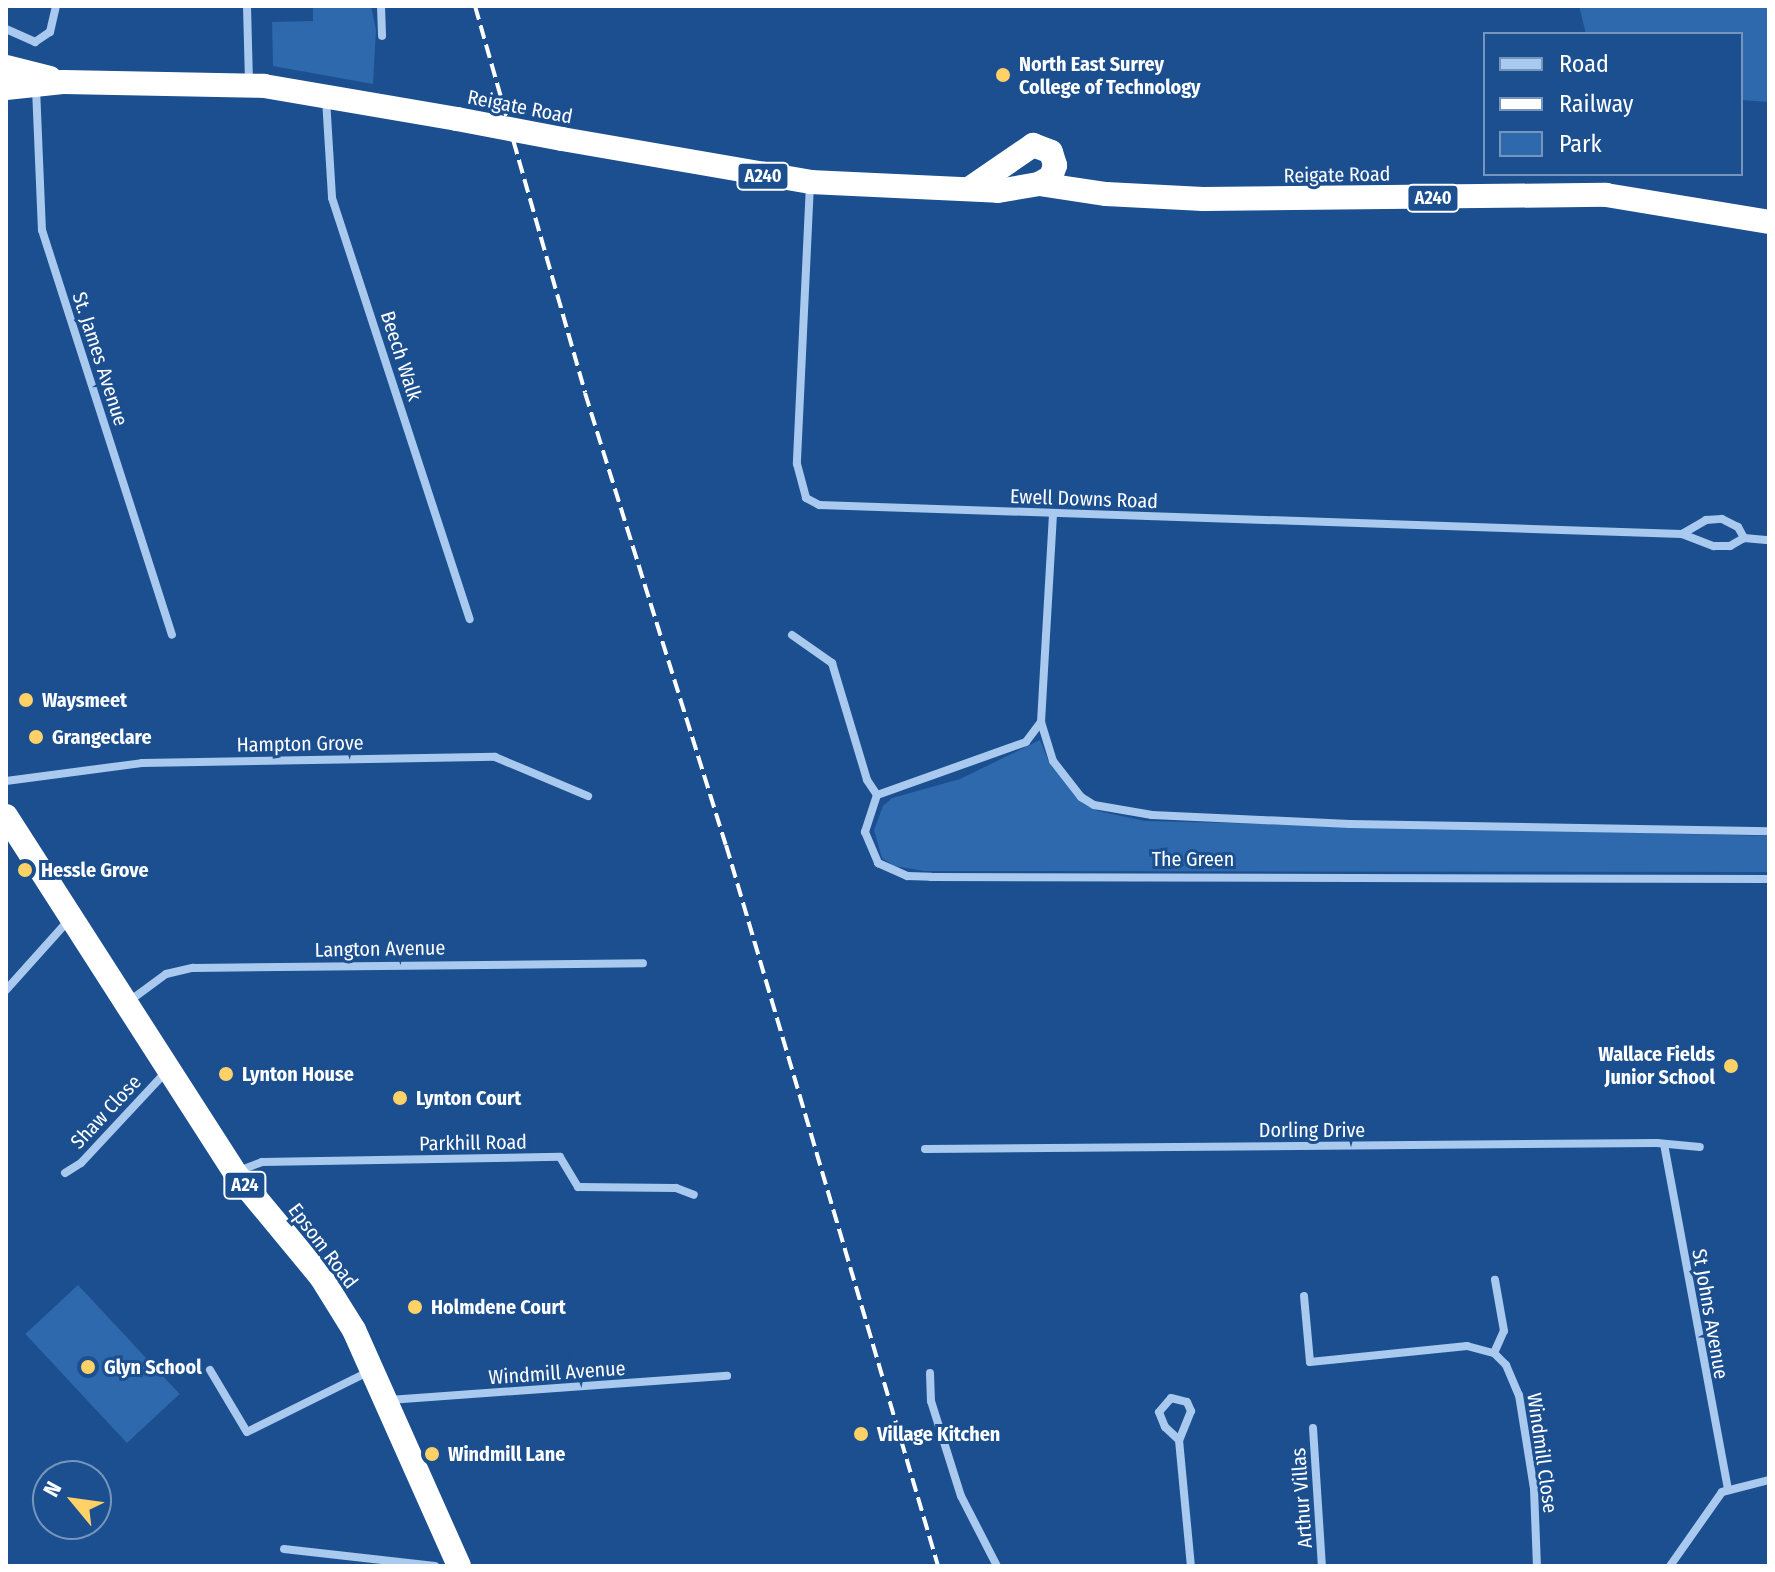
<!DOCTYPE html>
<html>
<head>
<meta charset="utf-8">
<style>
	body { margin:0 }
	#map { position:relative; width:1775px; height:1572px; overflow:hidden; background:#1b4f8f; font-family:"Fira Sans Condensed",sans-serif }
	div>[style] { position:absolute }
	.green>* { inset:0; background:#2e69ad; transform-origin:0 0 }
	.street>* { height:8px; margin:-4px; padding:0 4px; transform-origin:4px; border-radius:4px; background:#a9c9ee }
	.highway>* { height:24px; margin:-12px; padding:0 12px; transform-origin:12px; border-radius:12px; background:#fff }
	.rail>* { height:4px; margin-top:-2px; transform-origin:0; background:repeating-linear-gradient(90deg,#fff 0 14px,transparent 0 20px) }
	.highway-bridge>* { height:24px; margin:-12px; padding:0 12px; transform-origin:12px; border-radius:12px; background:#fff }
	.dots>* { width:22px; height:22px; translate:-50% -50%; box-sizing:border-box; border:4px solid #1b4f8f; border-radius:50% }
	span { translate:-50% -50%; white-space:nowrap; text-align:center; line-height:1.15; -webkit-text-stroke:6px #1b4f8f; paint-order:stroke }
	.shield-label span { padding:2px 6px; background:#1b4f8f; border:2px solid; border-radius:6px; -webkit-text-stroke-width:0 }
	.shield-label { font-size:18px; color:#fff; font-weight:700 }
	.poi-label { font-size:20px; color:#fff; font-weight:700 }
	.left { translate:0 -50%; text-align:left }
	.right { translate:-100% -50%; text-align:right }
	.street-label { font-size:20px; color:#fff }
	.frame { position:absolute; inset:0; border:8px solid #fff; pointer-events:none }
	.legend { position:absolute; left:1483px; top:32px; width:260px; height:144px; box-sizing:border-box; background:#1b4f8f; border:2px solid #7695bc; margin:0; padding:10px 14px; list-style:none; font-size:24px; color:#fff }
	.legend li { display:flex; align-items:center; gap:16px; height:40px }
	.legend b { width:40px; border:2px solid #7695bc }
	.north { position:absolute; left:32px; top:1460px; width:80px; height:80px; box-sizing:border-box; background:#1b4f8f; border:2px solid #7695bc; border-radius:50%; rotate:299deg; font-size:22px; font-weight:700; line-height:32px; text-align:center; color:#fff }
	.north::after { content:''; display:block; margin:auto; width:28px; height:36px; background:#ffd166; clip-path:polygon(50% 0,100% 100%,50% 72%,0 100%) }
</style>
</head>
<body>
<div id="map">
	<div class="green">
		<div style="clip-path:polygon(313px 6px,371px 6px,376px 30px,373px 84px,273px 66px,272px 22px,313px 21px)"></div>
		<div style="clip-path:polygon(1579px 6px,1769px 6px,1769px 102px,1741px 100px,1741px 34px,1586px 34px)"></div>
		<div style="clip-path:polygon(1040px 740px,1049px 763px,1081px 801px,1098px 811px,1145px 821px,1769px 836px,1769px 872px,925px 871px,894px 866px,882px 858px,874px 830px,883px 806px,892px 798px,960px 779px)"></div>
		<div style="left:78px;top:1285px;width:149px;height:72px;rotate:47deg"></div>
	</div>
	<div class="street">
		<div style="left:247px;top:6px;width:79px;rotate:88.5deg"></div>
		<div style="left:381px;top:6px;width:30px;rotate:88deg"></div>
		<div style="left:6px;top:29px;width:32px;rotate:24deg"></div>
		<div style="left:35px;top:42px;width:18px;rotate:-34deg"></div>
		<div style="left:50px;top:32px;width:27px;rotate:-77deg"></div>
		<div style="left:36px;top:88px;width:142px;rotate:87.6deg"></div>
		<div style="left:42px;top:230px;width:425px;rotate:72.2deg"></div>
		<div style="left:326px;top:99px;width:99px;rotate:86.5deg"></div>
		<div style="left:332px;top:198px;width:443px;rotate:71.9deg"></div>
		<div style="left:810px;top:184px;width:280px;rotate:92.7deg"></div>
		<div style="left:797px;top:464px;width:35px;rotate:75deg"></div>
		<div style="left:806px;top:498px;width:15px;rotate:28deg"></div>
		<div style="left:819px;top:505px;width:863px;rotate:1.92deg"></div>
		<div style="left:1682px;top:534px;width:34px;rotate:21deg"></div>
		<div style="left:1714px;top:546px;width:16px"></div>
		<div style="left:1730px;top:546px;width:16px;rotate:-30deg"></div>
		<div style="left:1744px;top:538px;width:25px;rotate:5deg"></div>
		<div style="left:1053px;top:514px;width:208px;rotate:93.3deg"></div>
		<div style="left:1041px;top:722px;width:41px;rotate:72.9deg"></div>
		<div style="left:1053px;top:761px;width:46px;rotate:52.1deg"></div>
		<div style="left:1081px;top:797px;width:15px;rotate:32deg"></div>
		<div style="left:1094px;top:805px;width:59px;rotate:9.8deg"></div>
		<div style="left:1152px;top:815px;width:198px;rotate:2.6deg"></div>
		<div style="left:1350px;top:824px;width:419px;rotate:1deg"></div>
		<div style="left:1682px;top:534px;width:28px;rotate:-30deg"></div>
		<div style="left:1706px;top:520px;width:16px;rotate:-4deg"></div>
		<div style="left:1722px;top:519px;width:18px;rotate:27deg"></div>
		<div style="left:1738px;top:527px;width:13px;rotate:61deg"></div>
		<div style="left:792px;top:635px;width:49px;rotate:35deg"></div>
		<div style="left:832px;top:663px;width:122px;rotate:73.3deg"></div>
		<div style="left:867px;top:780px;width:18px;rotate:56deg"></div>
		<div style="left:1041px;top:722px;width:25px;rotate:127deg"></div>
		<div style="left:1026px;top:742px;width:158px;rotate:160.4deg"></div>
		<div style="left:877px;top:795px;width:39px;rotate:108deg"></div>
		<div style="left:865px;top:832px;width:34px;rotate:67deg"></div>
		<div style="left:878px;top:863px;width:32px;rotate:24deg"></div>
		<div style="left:907px;top:876px;width:24px;rotate:2deg"></div>
		<div style="left:931px;top:877px;width:838px;rotate:0.14deg"></div>
		<div style="left:6px;top:781px;width:137px;rotate:-7.5deg"></div>
		<div style="left:142px;top:763px;width:353px;rotate:-1deg"></div>
		<div style="left:495px;top:757px;width:101px;rotate:22.8deg"></div>
		<div style="left:6px;top:990px;width:93px;rotate:-48.1deg"></div>
		<div style="left:128px;top:1002px;width:47px;rotate:-36.4deg"></div>
		<div style="left:166px;top:974px;width:28px;rotate:-13deg"></div>
		<div style="left:193px;top:968px;width:450px;rotate:-0.6deg"></div>
		<div style="left:1664px;top:1144px;width:351px;rotate:79.5deg"></div>
		<div style="left:925px;top:1149px;width:732px;rotate:-0.47deg"></div>
		<div style="left:1657px;top:1143px;width:43px;rotate:5.3deg"></div>
		<div style="left:236px;top:1172px;width:28px;rotate:-21deg"></div>
		<div style="left:262px;top:1162px;width:298px;rotate:-1deg"></div>
		<div style="left:560px;top:1157px;width:35px;rotate:59deg"></div>
		<div style="left:578px;top:1187px;width:98px;rotate:0.6deg"></div>
		<div style="left:676px;top:1188px;width:19px;rotate:21deg"></div>
		<div style="left:65px;top:1173px;width:19px;rotate:-32deg"></div>
		<div style="left:81px;top:1163px;width:123px;rotate:-47deg"></div>
		<div style="left:1304px;top:1296px;width:66px;rotate:84.8deg"></div>
		<div style="left:1310px;top:1362px;width:158px;rotate:-5.8deg"></div>
		<div style="left:1467px;top:1346px;width:28px;rotate:15deg"></div>
		<div style="left:1494px;top:1353px;width:17px;rotate:45deg"></div>
		<div style="left:1506px;top:1365px;width:33px;rotate:67deg"></div>
		<div style="left:1519px;top:1395px;width:95px;rotate:80.9deg"></div>
		<div style="left:1534px;top:1489px;width:77px;rotate:87.8deg"></div>
		<div style="left:1494px;top:1353px;width:24px;rotate:-66deg"></div>
		<div style="left:1504px;top:1331px;width:52px;rotate:-100deg"></div>
		<div style="left:210px;top:1370px;width:72px;rotate:59.2deg"></div>
		<div style="left:247px;top:1432px;width:135px;rotate:-26.4deg"></div>
		<div style="left:930px;top:1373px;width:28px;rotate:88deg"></div>
		<div style="left:931px;top:1401px;width:100px;rotate:72.5deg"></div>
		<div style="left:961px;top:1496px;width:79px;rotate:62.8deg"></div>
		<div style="left:389px;top:1400px;width:339px;rotate:-4.1deg"></div>
		<div style="left:1313px;top:1428px;width:138px;rotate:86.3deg"></div>
		<div style="left:1179px;top:1440px;width:19px;rotate:-137deg"></div>
		<div style="left:1165px;top:1427px;width:16px;rotate:-112deg"></div>
		<div style="left:1159px;top:1412px;width:18px;rotate:-49deg"></div>
		<div style="left:1171px;top:1398px;width:16px;rotate:14deg"></div>
		<div style="left:1187px;top:1402px;width:10px;rotate:66deg"></div>
		<div style="left:1191px;top:1411px;width:31px;rotate:112deg"></div>
		<div style="left:1179px;top:1440px;width:127px;rotate:84.6deg"></div>
		<div style="left:284px;top:1549px;width:152px;rotate:6.4deg"></div>
		<div style="left:1670px;top:1566px;width:90px;rotate:-54.9deg"></div>
		<div style="left:1722px;top:1492px;width:49px;rotate:-14.3deg"></div>
	</div>
	<div class="highway">
		<div style="left:6px;top:67px;width:45px;rotate:14deg"></div>
		<div style="left:6px;top:88px;width:57px;rotate:-6deg"></div>
		<div style="left:63px;top:82px;width:201px;rotate:1.1deg"></div>
		<div style="left:264px;top:86px;width:196px;rotate:9.7deg"></div>
		<div style="left:562px;top:139px;width:252px;rotate:9.8deg"></div>
		<div style="left:810px;top:182px;width:188px;rotate:2.7deg"></div>
		<div style="left:998px;top:191px;width:42px;rotate:-9.7deg"></div>
		<div style="left:1039px;top:184px;width:68px;rotate:8.5deg"></div>
		<div style="left:1106px;top:194px;width:97px;rotate:3deg"></div>
		<div style="left:1203px;top:199px;width:403px;rotate:-0.6deg"></div>
		<div style="left:1606px;top:195px;width:165px;rotate:9.4deg"></div>
		<div style="left:969px;top:189px;width:78px;rotate:-34.5deg"></div>
		<div style="left:1033px;top:145px;width:19px;rotate:21deg"></div>
		<div style="left:1051px;top:152px;width:14px;rotate:73deg"></div>
		<div style="left:1055px;top:165px;width:13px;rotate:108deg"></div>
		<div style="left:1051px;top:177px;width:14px;rotate:150deg"></div>
		<div style="left:6px;top:816px;width:424px;rotate:57.3deg"></div>
		<div style="left:235px;top:1173px;width:135px;rotate:50.4deg"></div>
		<div style="left:321px;top:1277px;width:62px;rotate:58.1deg"></div>
		<div style="left:354px;top:1330px;width:258px;rotate:66deg"></div>
	</div>
	<div class="rail">
		<div style="left:475px;top:6px;width:402px;rotate:74.1deg"></div>
		<div style="left:585px;top:393px;width:473px;rotate:72.7deg"></div>
		<div style="left:726px;top:845px;width:752px;rotate:73.61deg"></div>
	</div>
	<div class="highway-bridge">
		<div style="left:457px;top:119px;width:107px;rotate:10.8deg"></div>
	</div>
	<div class="dots">
		<div style="left:1003px;top:75px;background:#ffd166"></div>
		<div style="left:26px;top:700px;background:#ffd166"></div>
		<div style="left:36px;top:737px;background:#ffd166"></div>
		<div style="left:25px;top:870px;background:#ffd166"></div>
		<div style="left:1731px;top:1066px;background:#ffd166"></div>
		<div style="left:226px;top:1074px;background:#ffd166"></div>
		<div style="left:400px;top:1098px;background:#ffd166"></div>
		<div style="left:415px;top:1307px;background:#ffd166"></div>
		<div style="left:88px;top:1367px;background:#ffd166"></div>
		<div style="left:861px;top:1434px;background:#ffd166"></div>
		<div style="left:432px;top:1454px;background:#ffd166"></div>
	</div>
	<div class="shield-label">
		<span style="left:763px;top:176px">A240</span>
		<span style="left:1433px;top:198px">A240</span>
		<span style="left:245px;top:1185px">A24</span>
	</div>
	<div class="poi-label">
		<span class="left" style="left:1019px;top:76px">North East Surrey<br>College of Technology</span>
		<span class="left" style="left:42px;top:700px">Waysmeet</span>
		<span class="left" style="left:52px;top:737px">Grangeclare</span>
		<span class="left" style="left:41px;top:870px">Hessle Grove</span>
		<span class="right" style="left:1715px;top:1066px">Wallace Fields<br>Junior School</span>
		<span class="left" style="left:242px;top:1074px">Lynton House</span>
		<span class="left" style="left:416px;top:1098px">Lynton Court</span>
		<span class="left" style="left:431px;top:1307px">Holmdene Court</span>
		<span class="left" style="left:104px;top:1367px">Glyn School</span>
		<span class="left" style="left:877px;top:1434px">Village Kitchen</span>
		<span class="left" style="left:448px;top:1454px">Windmill Lane</span>
	</div>
	<div class="street-label">
		<span style="left:520px;top:107px;rotate:11deg">Reigate Road</span>
		<span style="left:1337px;top:175px;rotate:-1deg">Reigate Road</span>
		<span style="left:401px;top:356px;rotate:72deg">Beech Walk</span>
		<span style="left:100px;top:359px;rotate:72deg">St. James Avenue</span>
		<span style="left:1084px;top:499px;rotate:2deg">Ewell Downs Road</span>
		<span style="left:300px;top:744px;rotate:-1deg">Hampton Grove</span>
		<span style="left:1193px;top:859px">The Green</span>
		<span style="left:380px;top:949px;rotate:-1deg">Langton Avenue</span>
		<span style="left:106px;top:1112px;rotate:-47deg">Shaw Close</span>
		<span style="left:1312px;top:1130px">Dorling Drive</span>
		<span style="left:473px;top:1143px;rotate:-1deg">Parkhill Road</span>
		<span style="left:323px;top:1246px;rotate:53deg">Epsom Road</span>
		<span style="left:1710px;top:1314px;rotate:80deg">St Johns Avenue</span>
		<span style="left:557px;top:1373px;rotate:-4deg">Windmill Avenue</span>
		<span style="left:1542px;top:1453px;rotate:82deg">Windmill Close</span>
		<span style="left:1302px;top:1498px;rotate:-94deg">Arthur Villas</span>
	</div>
	<div class="frame"></div>
	<ul class="legend">
	<li><b style="height:10px;background:#a9c9ee"></b>Road</li>
	<li><b style="height:10px;background:#fff"></b>Railway</li>
	<li><b style="height:22px;background:#2e69ad"></b>Park</li>
	</ul>
	<div class="north">N</div>
</div>
</body>
</html>
